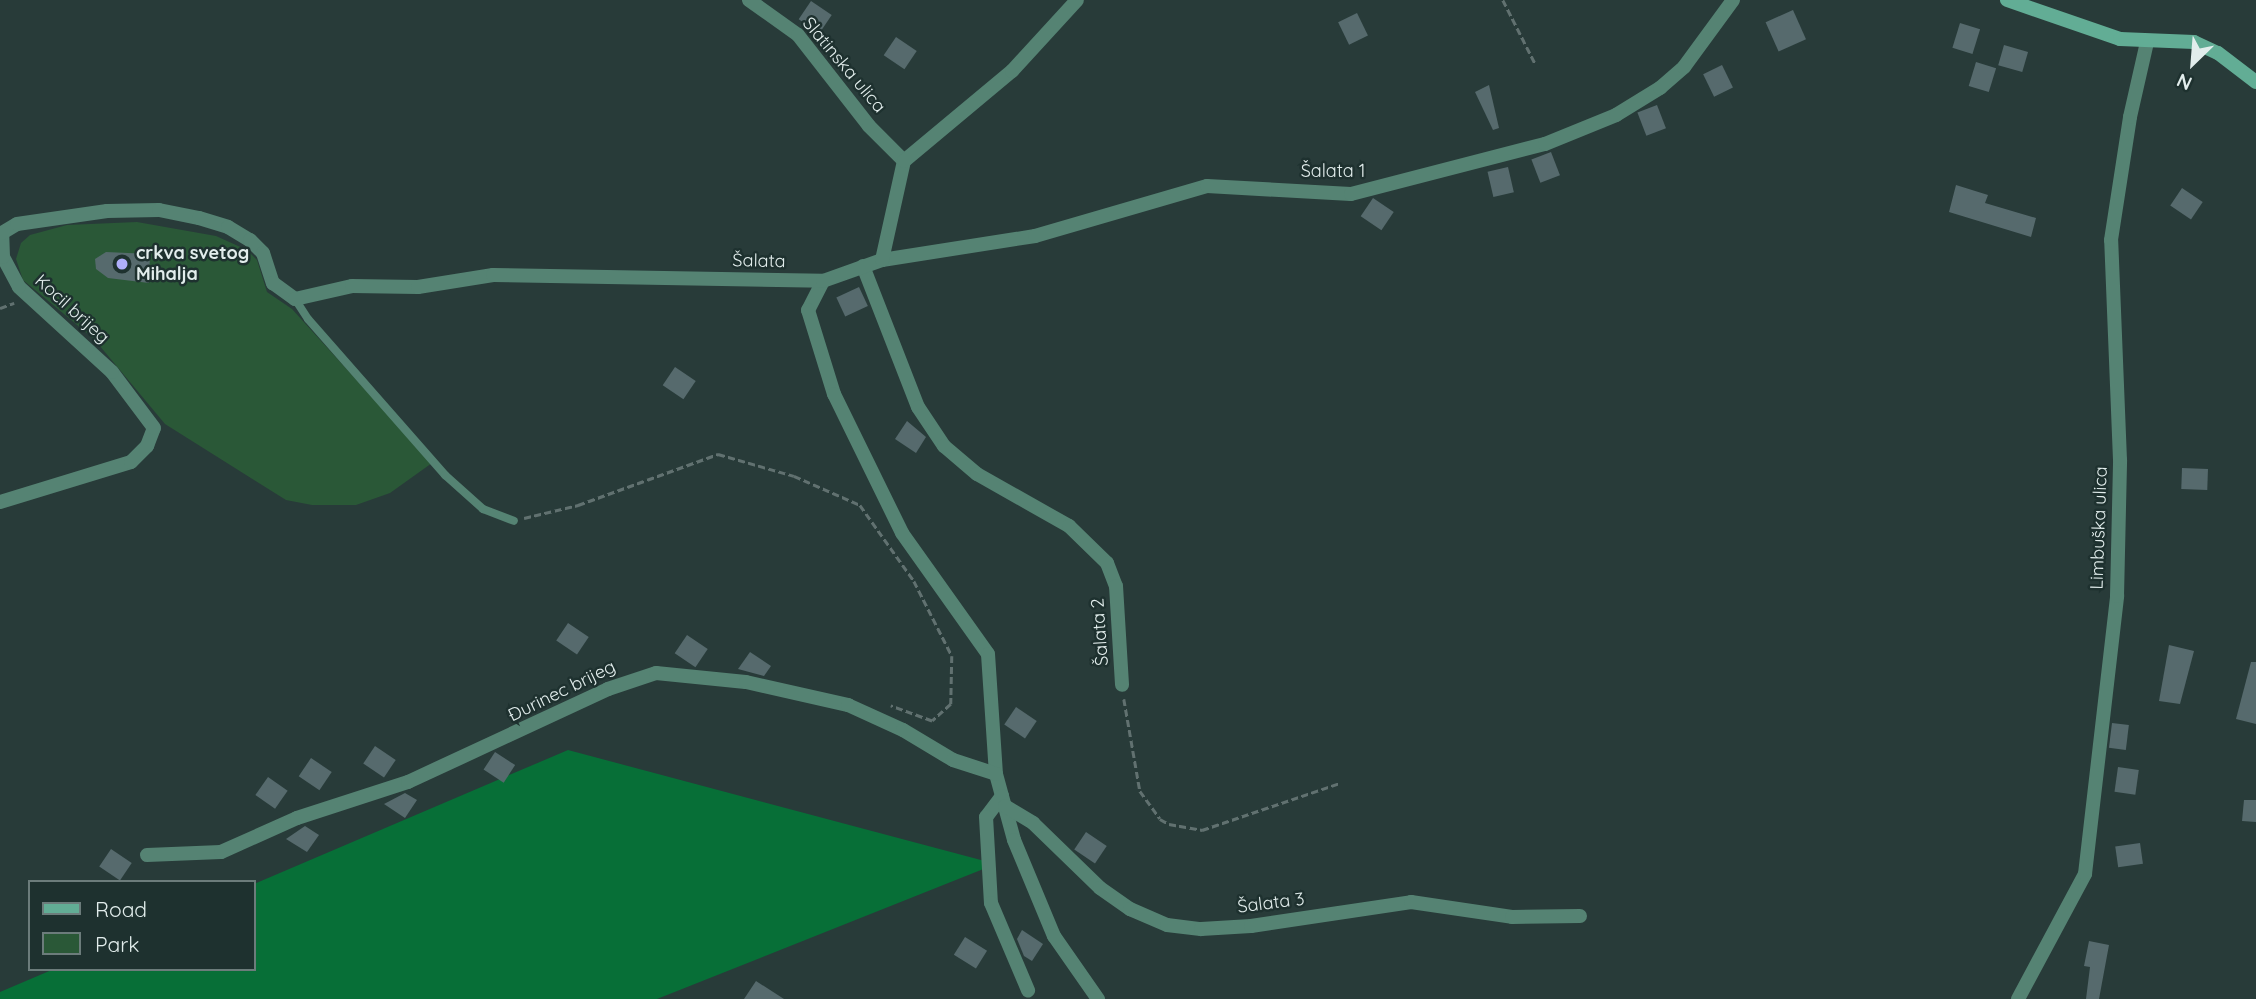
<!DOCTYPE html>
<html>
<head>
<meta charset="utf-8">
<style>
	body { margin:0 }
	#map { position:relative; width:2256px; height:999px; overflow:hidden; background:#283b39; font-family:Quicksand,sans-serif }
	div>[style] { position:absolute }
	.green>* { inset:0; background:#2a5837 }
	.forest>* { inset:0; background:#076f37 }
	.building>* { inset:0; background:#566a6d; transform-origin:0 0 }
	.path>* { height:2.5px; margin-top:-1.25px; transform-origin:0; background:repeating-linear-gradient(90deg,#617170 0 7px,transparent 0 10.5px) }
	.lane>* { height:8px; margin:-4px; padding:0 4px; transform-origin:4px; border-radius:4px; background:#558373 }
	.street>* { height:14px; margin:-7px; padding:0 7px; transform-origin:7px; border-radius:7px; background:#558373 }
	.secondary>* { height:14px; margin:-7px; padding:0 7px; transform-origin:7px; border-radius:7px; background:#62ad95 }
	.dots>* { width:19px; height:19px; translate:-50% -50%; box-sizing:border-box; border:4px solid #1e312f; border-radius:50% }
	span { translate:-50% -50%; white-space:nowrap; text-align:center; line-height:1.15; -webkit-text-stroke:5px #1e312f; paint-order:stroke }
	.street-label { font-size:18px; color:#e2edec }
	.poi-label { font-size:18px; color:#e2edec; font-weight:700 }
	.left { translate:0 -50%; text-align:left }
	.legend { position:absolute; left:28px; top:880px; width:228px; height:91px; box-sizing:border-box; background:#1e312f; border:2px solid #6c7c7b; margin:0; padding:9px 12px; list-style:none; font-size:21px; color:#e2edec }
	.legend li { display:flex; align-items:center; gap:14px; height:35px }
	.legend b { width:35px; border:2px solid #6c7c7b }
	.north { position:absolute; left:2158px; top:28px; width:70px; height:70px; -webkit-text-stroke:5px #1e312f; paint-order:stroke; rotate:205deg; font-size:19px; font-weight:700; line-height:28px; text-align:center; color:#e2edec }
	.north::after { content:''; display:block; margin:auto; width:24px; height:32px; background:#e2edec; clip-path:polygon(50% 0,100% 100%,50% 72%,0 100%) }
</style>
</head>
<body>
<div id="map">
	<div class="green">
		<div style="clip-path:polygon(137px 222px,216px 236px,247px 250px,257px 260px,267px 292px,292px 309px,432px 463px,390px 493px,356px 505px,312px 505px,286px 500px,165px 424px,94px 339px,23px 280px,16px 259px,21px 243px,30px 235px,67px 225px)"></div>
	</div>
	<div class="forest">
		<div style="clip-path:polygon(568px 750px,996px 864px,657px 999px,0 999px,0 992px,54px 969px,254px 969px,254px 884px)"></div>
	</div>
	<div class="building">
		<div style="left:811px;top:1px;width:25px;height:22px;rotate:34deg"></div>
		<div style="left:1793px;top:10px;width:32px;height:30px;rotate:66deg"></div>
		<div style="left:1357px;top:13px;width:25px;height:21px;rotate:64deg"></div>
		<div style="left:1960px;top:23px;width:21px;height:26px;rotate:17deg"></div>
		<div style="left:896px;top:37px;width:25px;height:22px;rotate:34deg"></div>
		<div style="left:2004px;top:45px;width:25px;height:21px;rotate:16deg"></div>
		<div style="left:1976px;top:62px;width:21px;height:25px;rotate:17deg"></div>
		<div style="left:1722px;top:65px;width:25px;height:21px;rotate:64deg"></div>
		<div style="clip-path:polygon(1489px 85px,1499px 128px,1493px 130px,1475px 92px)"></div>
		<div style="left:1657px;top:105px;width:25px;height:21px;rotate:69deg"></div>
		<div style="left:1551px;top:152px;width:25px;height:21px;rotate:69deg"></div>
		<div style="left:1508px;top:167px;width:26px;height:21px;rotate:77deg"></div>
		<div style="clip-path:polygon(1956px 185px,1988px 195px,1985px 203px,2036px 218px,2031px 237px,1949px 212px)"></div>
		<div style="left:2182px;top:188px;width:25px;height:21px;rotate:34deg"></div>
		<div style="left:1373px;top:198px;width:25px;height:22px;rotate:34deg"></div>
		<div style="clip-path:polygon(106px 252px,150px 254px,149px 283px,108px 278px,96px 269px,95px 259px)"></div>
		<div style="left:859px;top:287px;width:21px;height:25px;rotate:65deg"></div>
		<div style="left:675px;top:367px;width:25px;height:22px;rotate:34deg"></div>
		<div style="clip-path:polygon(907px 421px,926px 437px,916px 453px,895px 439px)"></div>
		<div style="left:2182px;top:468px;width:26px;height:21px;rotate:2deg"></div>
		<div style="left:568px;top:623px;width:25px;height:21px;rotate:34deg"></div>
		<div style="left:687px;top:635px;width:25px;height:22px;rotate:34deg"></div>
		<div style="clip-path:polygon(2169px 645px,2194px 651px,2180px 704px,2159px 701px)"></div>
		<div style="clip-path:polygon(750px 652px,771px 666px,764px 676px,738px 669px)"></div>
		<div style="clip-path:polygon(2251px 662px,2256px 662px,2256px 724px,2236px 719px)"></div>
		<div style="left:1016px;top:707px;width:25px;height:21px;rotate:34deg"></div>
		<div style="left:2112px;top:723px;width:17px;height:25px;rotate:7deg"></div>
		<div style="left:375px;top:746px;width:25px;height:21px;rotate:34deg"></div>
		<div style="left:495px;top:752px;width:24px;height:21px;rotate:33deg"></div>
		<div style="left:311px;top:758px;width:25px;height:22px;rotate:34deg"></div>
		<div style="left:2118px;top:767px;width:21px;height:25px;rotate:8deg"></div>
		<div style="left:268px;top:777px;width:24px;height:22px;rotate:35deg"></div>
		<div style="clip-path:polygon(405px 793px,417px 800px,405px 818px,384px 804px)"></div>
		<div style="clip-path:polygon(2244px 800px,2256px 800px,2256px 822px,2242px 821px)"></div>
		<div style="clip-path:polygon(305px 826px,319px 835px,307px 852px,286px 839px)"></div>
		<div style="left:1086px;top:832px;width:25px;height:21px;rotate:34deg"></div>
		<div style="left:2140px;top:843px;width:21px;height:25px;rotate:82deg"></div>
		<div style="left:111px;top:849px;width:25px;height:21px;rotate:34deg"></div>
		<div style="clip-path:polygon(1022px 930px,1043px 944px,1032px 961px,1024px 956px,1017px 939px)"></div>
		<div style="left:965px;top:937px;width:26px;height:21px;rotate:32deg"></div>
		<div style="clip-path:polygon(2089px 941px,2109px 945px,2099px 999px,2086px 999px,2090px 967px,2084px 966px)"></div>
		<div style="clip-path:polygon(756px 981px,784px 999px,744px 999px)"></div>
	</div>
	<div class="path">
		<div style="left:1503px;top:0;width:73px;rotate:63.1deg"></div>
		<div style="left:0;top:308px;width:15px;rotate:-20deg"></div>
		<div style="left:524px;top:518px;width:56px;rotate:-13.5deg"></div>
		<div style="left:578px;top:505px;width:149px;rotate:-20deg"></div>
		<div style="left:718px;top:454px;width:79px;rotate:16.1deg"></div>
		<div style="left:794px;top:476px;width:72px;rotate:23.7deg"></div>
		<div style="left:860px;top:505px;width:93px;rotate:54.6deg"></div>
		<div style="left:914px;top:581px;width:84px;rotate:63.1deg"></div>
		<div style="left:952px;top:656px;width:48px;rotate:91.2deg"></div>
		<div style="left:951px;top:704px;width:25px;rotate:138deg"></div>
		<div style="left:932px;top:721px;width:44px;rotate:-159.9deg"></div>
		<div style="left:1124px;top:699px;width:93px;rotate:80.1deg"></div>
		<div style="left:1140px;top:791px;width:34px;rotate:54deg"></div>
		<div style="left:1160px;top:819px;width:10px;rotate:29deg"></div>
		<div style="left:1169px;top:824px;width:34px;rotate:10deg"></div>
		<div style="left:1202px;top:830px;width:146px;rotate:-18.8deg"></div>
	</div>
	<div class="lane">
		<div style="left:295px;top:299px;width:24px;rotate:57deg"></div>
		<div style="left:308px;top:319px;width:208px;rotate:48.7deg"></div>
		<div style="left:445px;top:475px;width:51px;rotate:41.8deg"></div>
		<div style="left:483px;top:509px;width:33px;rotate:21deg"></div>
	</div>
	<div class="street">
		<div style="left:749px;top:0;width:60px;rotate:35.5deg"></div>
		<div style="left:798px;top:35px;width:115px;rotate:52deg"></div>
		<div style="left:869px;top:126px;width:49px;rotate:45deg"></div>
		<div style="left:882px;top:260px;width:155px;rotate:-8.9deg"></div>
		<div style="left:1035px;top:236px;width:179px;rotate:-16.2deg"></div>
		<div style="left:1207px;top:186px;width:144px;rotate:3.2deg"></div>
		<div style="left:1351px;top:194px;width:200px;rotate:-14.5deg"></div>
		<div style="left:1545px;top:144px;width:77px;rotate:-22.2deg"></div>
		<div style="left:1616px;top:115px;width:52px;rotate:-31.5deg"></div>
		<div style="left:1660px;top:88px;width:32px;rotate:-41deg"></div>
		<div style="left:1684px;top:67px;width:83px;rotate:-53.8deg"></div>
		<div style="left:863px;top:266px;width:151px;rotate:68.7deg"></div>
		<div style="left:918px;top:407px;width:47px;rotate:56.3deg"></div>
		<div style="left:944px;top:446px;width:43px;rotate:40.3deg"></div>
		<div style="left:977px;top:474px;width:106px;rotate:29.5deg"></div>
		<div style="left:1069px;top:526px;width:53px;rotate:44.2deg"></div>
		<div style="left:1107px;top:563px;width:25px;rotate:69deg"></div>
		<div style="left:1116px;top:586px;width:99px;rotate:86.5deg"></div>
		<div style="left:823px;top:281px;width:33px;rotate:117deg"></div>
		<div style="left:808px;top:310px;width:88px;rotate:72.8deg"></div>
		<div style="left:834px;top:394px;width:155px;rotate:63.9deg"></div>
		<div style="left:902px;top:533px;width:148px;rotate:54.6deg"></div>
		<div style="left:988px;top:654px;width:120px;rotate:86.2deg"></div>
		<div style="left:996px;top:774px;width:68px;rotate:74.7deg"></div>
		<div style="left:1014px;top:840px;width:104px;rotate:67.4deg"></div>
		<div style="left:1054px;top:936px;width:77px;rotate:55.1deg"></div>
		<div style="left:0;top:502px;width:137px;rotate:-17deg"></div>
		<div style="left:131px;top:462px;width:23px;rotate:-45deg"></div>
		<div style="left:147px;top:446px;width:19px;rotate:-69deg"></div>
		<div style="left:154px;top:428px;width:70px;rotate:-126.9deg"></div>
		<div style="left:112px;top:372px;width:126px;rotate:-137.6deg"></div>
		<div style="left:19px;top:287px;width:34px;rotate:-118deg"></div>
		<div style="left:3px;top:257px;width:24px;rotate:-92deg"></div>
		<div style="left:2px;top:233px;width:17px;rotate:-31deg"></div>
		<div style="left:17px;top:224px;width:91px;rotate:-8.2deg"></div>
		<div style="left:107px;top:211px;width:52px;rotate:-1.1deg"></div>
		<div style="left:159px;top:210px;width:41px;rotate:11.3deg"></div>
		<div style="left:199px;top:218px;width:30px;rotate:17deg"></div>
		<div style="left:228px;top:227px;width:26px;rotate:31deg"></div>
		<div style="left:250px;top:240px;width:18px;rotate:45deg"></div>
		<div style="left:263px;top:253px;width:32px;rotate:72deg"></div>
		<div style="left:273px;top:283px;width:27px;rotate:36deg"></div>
		<div style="left:295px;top:299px;width:58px;rotate:-12.8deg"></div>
		<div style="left:352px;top:286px;width:66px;rotate:0.9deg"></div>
		<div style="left:418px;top:287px;width:76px;rotate:-9.1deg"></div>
		<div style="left:493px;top:275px;width:330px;rotate:1deg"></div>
		<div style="left:823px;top:281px;width:63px;rotate:-19.6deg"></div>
		<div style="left:882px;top:260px;width:101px;rotate:-77.5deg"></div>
		<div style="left:904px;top:161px;width:141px;rotate:-39.8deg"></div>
		<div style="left:1012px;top:71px;width:96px;rotate:-47.5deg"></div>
		<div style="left:1002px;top:796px;width:26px;rotate:127deg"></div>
		<div style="left:986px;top:817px;width:86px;rotate:86.7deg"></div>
		<div style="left:991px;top:903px;width:95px;rotate:67deg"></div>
		<div style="left:1005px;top:806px;width:33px;rotate:31deg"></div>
		<div style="left:1033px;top:823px;width:93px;rotate:44.1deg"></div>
		<div style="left:1100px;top:888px;width:37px;rotate:35deg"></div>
		<div style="left:1130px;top:909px;width:40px;rotate:23.4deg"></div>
		<div style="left:1167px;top:925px;width:34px;rotate:7deg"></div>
		<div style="left:1201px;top:929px;width:50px;rotate:-3.4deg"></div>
		<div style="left:1251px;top:926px;width:162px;rotate:-8.5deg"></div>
		<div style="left:1411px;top:902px;width:102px;rotate:8.4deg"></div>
		<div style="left:1512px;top:917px;width:68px;rotate:-0.8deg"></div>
		<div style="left:147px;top:855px;width:74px;rotate:-2.3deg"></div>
		<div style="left:221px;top:852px;width:83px;rotate:-24.1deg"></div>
		<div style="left:297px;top:818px;width:117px;rotate:-18deg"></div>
		<div style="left:408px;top:782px;width:221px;rotate:-24.9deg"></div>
		<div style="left:608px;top:689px;width:51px;rotate:-18.4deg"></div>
		<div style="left:656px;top:673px;width:90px;rotate:5.7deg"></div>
		<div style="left:746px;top:682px;width:105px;rotate:12.7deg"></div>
		<div style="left:848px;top:705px;width:60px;rotate:24.4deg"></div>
		<div style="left:903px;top:730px;width:58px;rotate:31deg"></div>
		<div style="left:953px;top:760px;width:45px;rotate:18deg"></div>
		<div style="left:2018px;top:999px;width:142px;rotate:-61.8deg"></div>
		<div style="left:2085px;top:874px;width:280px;rotate:-83.4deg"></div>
		<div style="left:2117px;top:596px;width:136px;rotate:-88.7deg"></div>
		<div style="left:2120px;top:460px;width:220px;rotate:-92.3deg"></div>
		<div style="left:2111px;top:240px;width:124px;rotate:-81.2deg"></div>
		<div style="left:2130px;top:117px;width:77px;rotate:-77.2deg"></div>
	</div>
	<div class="secondary">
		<div style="left:2007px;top:0;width:120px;rotate:19deg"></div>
		<div style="left:2120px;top:39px;width:74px;rotate:2.3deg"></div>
		<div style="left:2194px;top:42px;width:26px;rotate:25deg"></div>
		<div style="left:2218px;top:53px;width:48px;rotate:37.3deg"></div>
	</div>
	<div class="dots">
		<div style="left:122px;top:264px;background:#afaefa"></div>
	</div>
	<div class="street-label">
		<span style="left:844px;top:65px;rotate:50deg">Slatinska ulica</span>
		<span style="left:1333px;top:171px">Šalata 1</span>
		<span style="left:759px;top:261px;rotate:1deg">Šalata</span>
		<span style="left:72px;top:309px;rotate:42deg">Kocil brijeg</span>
		<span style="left:2099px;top:528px;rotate:-88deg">Limbuška ulica</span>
		<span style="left:1100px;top:632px;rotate:-94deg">Šalata 2</span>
		<span style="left:562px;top:691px;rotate:-26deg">Đurinec brijeg</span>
		<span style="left:1271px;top:903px;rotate:-7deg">Šalata 3</span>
	</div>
	<div class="poi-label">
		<span class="left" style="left:136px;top:264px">crkva svetog<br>Mihalja</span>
	</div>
	<ul class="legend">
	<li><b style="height:9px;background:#62ad95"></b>Road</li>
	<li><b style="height:19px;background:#2a5837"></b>Park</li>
	</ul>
	<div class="north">N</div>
</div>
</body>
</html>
